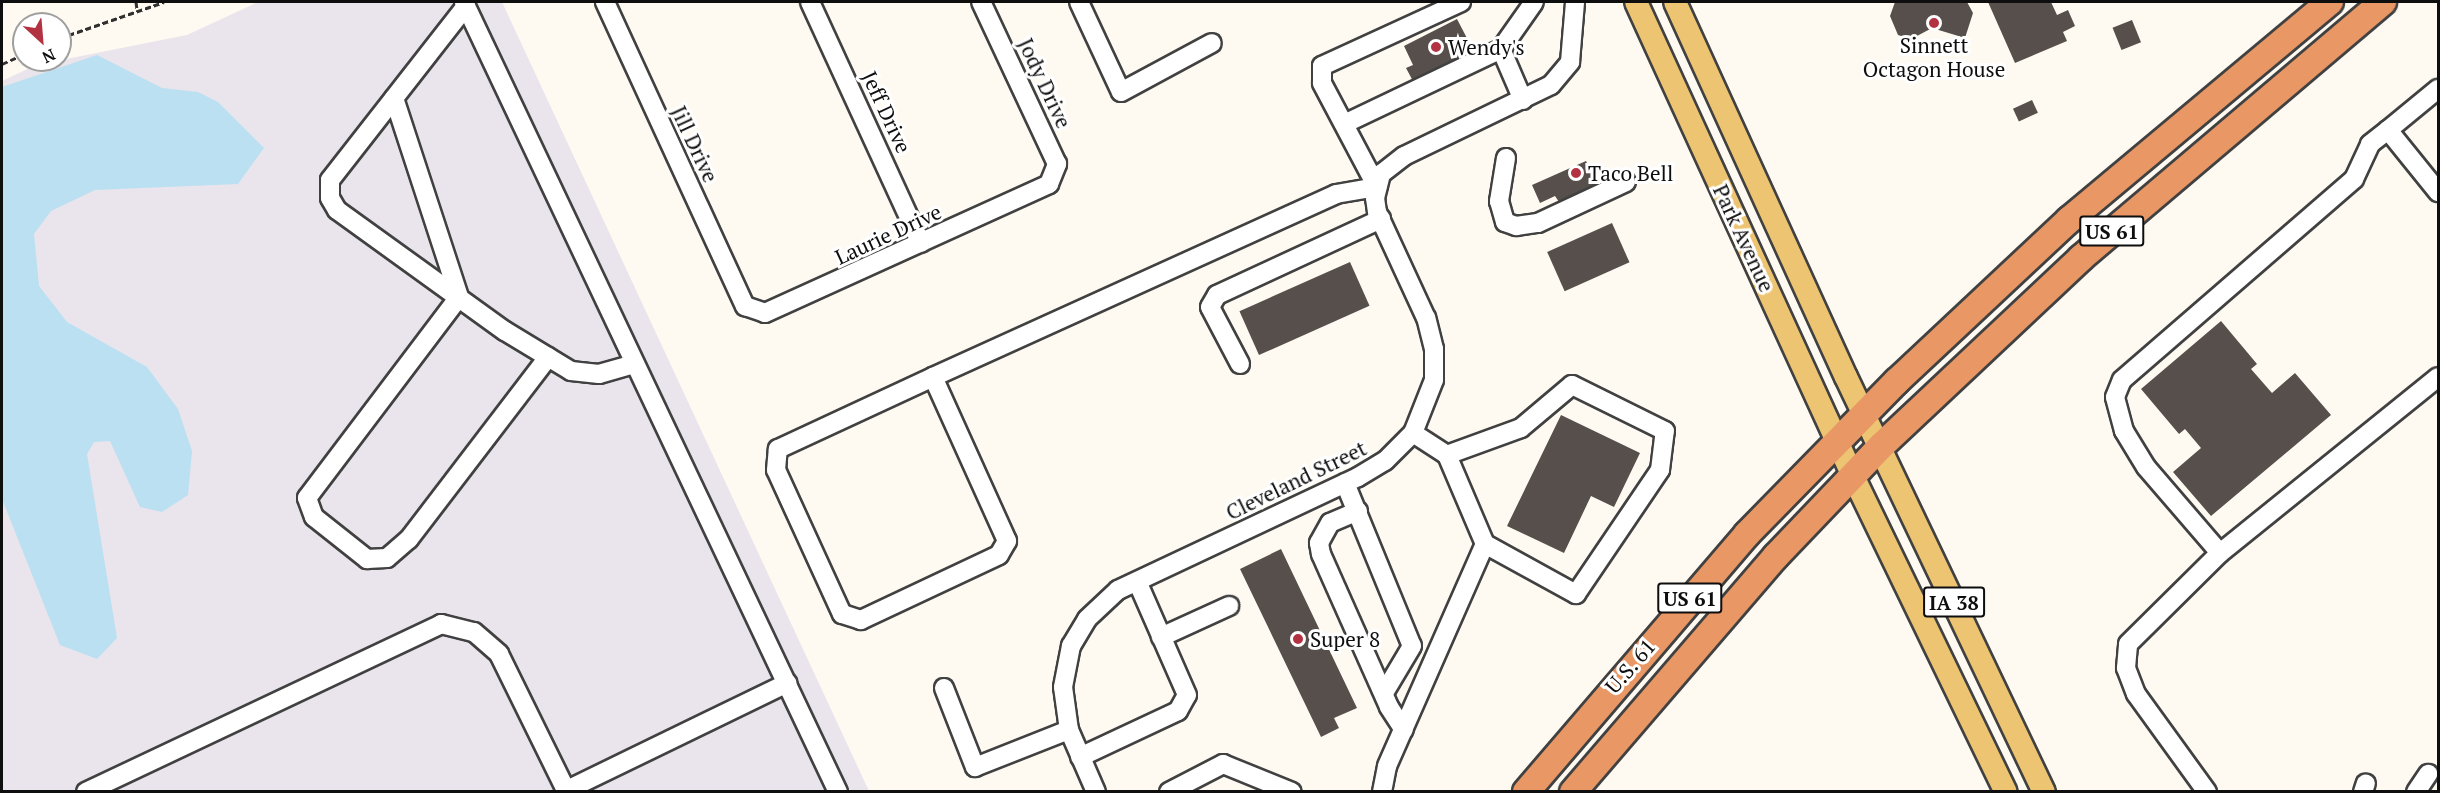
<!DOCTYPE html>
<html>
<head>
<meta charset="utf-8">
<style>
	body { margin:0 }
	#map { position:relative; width:2440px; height:793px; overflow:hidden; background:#fefaf1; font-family:"PT Serif",serif }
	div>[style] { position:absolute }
	.industrial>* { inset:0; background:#eae4ec }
	.water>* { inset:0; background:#bae0f1 }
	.building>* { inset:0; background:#564f4c; transform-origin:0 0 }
	.path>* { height:3px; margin-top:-1.5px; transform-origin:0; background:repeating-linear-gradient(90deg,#303030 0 6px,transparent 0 9px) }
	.roads { filter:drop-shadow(2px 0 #414141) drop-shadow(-2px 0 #414141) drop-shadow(0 2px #414141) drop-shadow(0 -2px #414141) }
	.minor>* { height:18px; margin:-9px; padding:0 9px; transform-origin:9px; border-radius:9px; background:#fff }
	.major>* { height:22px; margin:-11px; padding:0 11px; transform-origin:11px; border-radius:11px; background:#edc572 }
	.highway>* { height:26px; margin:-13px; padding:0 13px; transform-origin:13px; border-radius:13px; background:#e89765 }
	.dots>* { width:16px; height:16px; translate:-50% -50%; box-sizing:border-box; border:3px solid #fff; border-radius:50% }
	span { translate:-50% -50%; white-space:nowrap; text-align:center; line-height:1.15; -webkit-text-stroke:6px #fff; paint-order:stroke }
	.shield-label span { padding:2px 4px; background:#fff; border:2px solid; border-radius:4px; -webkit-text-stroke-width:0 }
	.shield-label { font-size:20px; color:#0e0e0e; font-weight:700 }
	.poi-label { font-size:21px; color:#0e0e0e }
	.left { translate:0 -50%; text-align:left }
	.street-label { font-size:21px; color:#0e0e0e }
	.frame { position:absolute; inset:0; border:3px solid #0e0e0e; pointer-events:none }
	.north { position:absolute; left:12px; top:12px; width:60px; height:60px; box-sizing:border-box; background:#fff; border:2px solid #9f9f9f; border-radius:50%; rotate:154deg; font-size:16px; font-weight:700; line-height:24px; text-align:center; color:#0e0e0e }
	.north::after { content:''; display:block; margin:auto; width:21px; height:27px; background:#b33242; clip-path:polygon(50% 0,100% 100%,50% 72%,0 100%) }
</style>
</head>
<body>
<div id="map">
	<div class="industrial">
		<div style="clip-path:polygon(258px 2px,502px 2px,869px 791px,2px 791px,2px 81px,36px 65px,187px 35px)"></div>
	</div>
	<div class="water">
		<div style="clip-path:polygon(97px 55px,162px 88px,198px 92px,218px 102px,264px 148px,238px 184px,95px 190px,51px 211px,34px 234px,39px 286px,67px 322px,147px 367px,178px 409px,192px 451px,188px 495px,162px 512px,140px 507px,110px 441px,94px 442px,87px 454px,117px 638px,97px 659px,60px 645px,2px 499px,2px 87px)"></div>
	</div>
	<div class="building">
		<div style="clip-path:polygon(1895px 2px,1967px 2px,1973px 13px,1965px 38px,1932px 28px,1917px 36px,1917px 41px,1898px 35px,1890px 16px)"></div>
		<div style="clip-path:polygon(1988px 2px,2051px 2px,2057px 15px,2068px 10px,2075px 26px,2063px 32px,2067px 41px,2015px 63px)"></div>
		<div style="clip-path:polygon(1457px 19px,1470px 44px,1456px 51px,1460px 60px,1414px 83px,1406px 68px,1413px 65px,1404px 46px)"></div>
		<div style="left:2132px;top:20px;width:24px;height:21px;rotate:68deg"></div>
		<div style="left:2032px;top:100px;width:14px;height:21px;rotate:65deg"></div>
		<div style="clip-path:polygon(1586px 161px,1597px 184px,1559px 202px,1555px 196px,1540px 203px,1532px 185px)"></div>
		<div style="left:1612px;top:223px;width:43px;height:71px;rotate:66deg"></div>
		<div style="left:1350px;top:262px;width:48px;height:121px;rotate:66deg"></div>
		<div style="clip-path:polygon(2221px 321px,2257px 364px,2251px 369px,2272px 393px,2295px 373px,2331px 415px,2211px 516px,2173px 472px,2201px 448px,2185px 429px,2179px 434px,2141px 389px)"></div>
		<div style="clip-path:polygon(1561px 415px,1640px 453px,1614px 507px,1591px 496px,1564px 553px,1507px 526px)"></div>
		<div style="clip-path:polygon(1281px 549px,1357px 708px,1334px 718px,1339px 728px,1321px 737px,1240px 569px)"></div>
	</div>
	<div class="path">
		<div style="left:136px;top:2px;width:7px;rotate:82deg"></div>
		<div style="left:60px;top:38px;width:110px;rotate:-19.1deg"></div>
		<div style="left:2px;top:64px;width:24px;rotate:-24deg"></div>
	</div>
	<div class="roads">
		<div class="minor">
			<div style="left:464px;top:2px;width:874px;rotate:64.67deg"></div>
			<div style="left:605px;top:2px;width:335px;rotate:65.3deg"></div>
			<div style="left:745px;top:306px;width:21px;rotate:19deg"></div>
			<div style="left:765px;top:313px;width:312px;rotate:-24.4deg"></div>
			<div style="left:1049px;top:184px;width:22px;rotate:-68deg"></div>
			<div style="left:1057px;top:164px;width:179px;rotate:-115.1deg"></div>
			<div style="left:810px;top:2px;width:265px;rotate:65.3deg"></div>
			<div style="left:1079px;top:2px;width:99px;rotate:65deg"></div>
			<div style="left:1121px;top:92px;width:103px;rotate:-28.3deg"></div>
			<div style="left:466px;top:6px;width:221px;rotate:128deg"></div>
			<div style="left:330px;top:180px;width:18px;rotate:90deg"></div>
			<div style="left:330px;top:198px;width:14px;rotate:60deg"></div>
			<div style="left:337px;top:210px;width:207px;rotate:35.8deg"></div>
			<div style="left:505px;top:331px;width:77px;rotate:31.2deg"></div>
			<div style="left:571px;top:371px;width:28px;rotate:6deg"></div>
			<div style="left:599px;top:374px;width:37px;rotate:-16deg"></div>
			<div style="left:394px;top:98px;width:209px;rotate:71.9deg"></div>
			<div style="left:459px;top:297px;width:252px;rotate:127.1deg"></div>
			<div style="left:307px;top:498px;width:20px;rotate:70deg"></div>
			<div style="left:314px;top:517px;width:68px;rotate:38.4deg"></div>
			<div style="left:367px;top:559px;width:20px;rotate:-3deg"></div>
			<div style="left:387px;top:558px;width:29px;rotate:-41deg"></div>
			<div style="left:409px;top:539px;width:229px;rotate:-52.6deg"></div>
			<div style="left:1523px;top:100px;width:56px;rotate:-113.3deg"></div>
			<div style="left:1501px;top:49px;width:57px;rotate:-54.9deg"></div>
			<div style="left:1344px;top:124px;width:174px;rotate:-25.5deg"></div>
			<div style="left:2388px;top:130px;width:65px;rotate:-39.4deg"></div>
			<div style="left:1506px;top:158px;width:44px;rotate:99.2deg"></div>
			<div style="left:1499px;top:201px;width:22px;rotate:74deg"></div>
			<div style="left:1505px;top:222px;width:12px;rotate:20deg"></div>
			<div style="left:1516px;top:226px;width:22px;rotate:-8deg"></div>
			<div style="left:1538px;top:223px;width:97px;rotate:-25deg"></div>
			<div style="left:1377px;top:187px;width:118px;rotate:-117.9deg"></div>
			<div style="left:1322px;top:83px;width:17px;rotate:-90deg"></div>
			<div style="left:1322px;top:66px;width:153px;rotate:-24.7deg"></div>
			<div style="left:1240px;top:364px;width:64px;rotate:-117.8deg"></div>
			<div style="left:1210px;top:307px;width:14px;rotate:-60deg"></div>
			<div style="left:1217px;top:295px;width:181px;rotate:-24.9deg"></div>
			<div style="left:933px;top:377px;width:180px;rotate:65.7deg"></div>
			<div style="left:1007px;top:541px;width:16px;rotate:120deg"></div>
			<div style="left:999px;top:555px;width:153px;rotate:154.8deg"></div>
			<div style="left:861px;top:620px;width:20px;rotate:-162deg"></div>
			<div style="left:842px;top:614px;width:158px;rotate:-114.6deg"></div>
			<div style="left:776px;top:470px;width:21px;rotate:-85deg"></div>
			<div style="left:778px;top:449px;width:171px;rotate:-24.9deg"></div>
			<div style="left:933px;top:377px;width:443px;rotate:-24.4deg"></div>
			<div style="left:1336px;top:194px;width:42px;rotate:-9.7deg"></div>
			<div style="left:1413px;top:433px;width:40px;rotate:32.9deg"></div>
			<div style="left:1447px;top:455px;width:97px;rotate:66.9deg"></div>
			<div style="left:1485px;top:544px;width:104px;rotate:28.8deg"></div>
			<div style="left:1576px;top:594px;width:150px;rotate:-55.9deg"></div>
			<div style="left:1660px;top:470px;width:39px;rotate:-83deg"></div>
			<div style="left:1665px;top:431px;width:104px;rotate:-153.7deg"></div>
			<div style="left:1572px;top:385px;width:67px;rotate:139.9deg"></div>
			<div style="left:1521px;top:428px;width:79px;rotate:160deg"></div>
			<div style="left:1345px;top:483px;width:176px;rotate:67.7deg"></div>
			<div style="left:1412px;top:646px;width:55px;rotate:120.8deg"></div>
			<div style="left:1358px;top:511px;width:30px;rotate:157deg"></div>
			<div style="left:1330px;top:523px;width:23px;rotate:119deg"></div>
			<div style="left:1319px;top:543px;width:11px;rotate:80deg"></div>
			<div style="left:1321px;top:554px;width:167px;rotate:66deg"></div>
			<div style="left:1389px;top:707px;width:27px;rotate:57deg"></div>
			<div style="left:2220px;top:553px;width:113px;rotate:-130.7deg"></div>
			<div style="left:2146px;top:467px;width:42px;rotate:-121.4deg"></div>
			<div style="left:2124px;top:431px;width:35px;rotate:-105deg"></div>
			<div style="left:2115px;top:397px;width:18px;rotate:-68deg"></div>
			<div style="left:2122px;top:380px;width:307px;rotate:-40.9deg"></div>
			<div style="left:2354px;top:179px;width:38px;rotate:-65deg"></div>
			<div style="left:2370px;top:144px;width:23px;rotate:-38deg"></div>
			<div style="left:2388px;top:130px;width:80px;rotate:51.1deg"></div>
			<div style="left:1161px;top:637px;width:75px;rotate:-24.5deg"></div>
			<div style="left:944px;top:688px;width:85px;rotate:68.6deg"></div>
			<div style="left:975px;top:767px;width:101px;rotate:-21.5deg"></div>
			<div style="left:1080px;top:757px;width:108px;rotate:-25.1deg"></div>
			<div style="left:1178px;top:711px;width:18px;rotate:-61deg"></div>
			<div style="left:1187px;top:695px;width:124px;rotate:-113.7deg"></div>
			<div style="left:567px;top:790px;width:245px;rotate:-25.9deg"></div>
			<div style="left:86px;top:792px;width:393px;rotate:-25.3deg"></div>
			<div style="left:441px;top:624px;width:34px;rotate:14deg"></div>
			<div style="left:474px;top:632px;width:33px;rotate:41deg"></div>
			<div style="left:499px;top:654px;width:154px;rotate:63.8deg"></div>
			<div style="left:1096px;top:792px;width:68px;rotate:-113.5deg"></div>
			<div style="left:1069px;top:730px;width:43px;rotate:-97.9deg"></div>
			<div style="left:1063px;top:687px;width:42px;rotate:-79deg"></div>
			<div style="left:1071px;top:646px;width:31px;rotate:-59deg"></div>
			<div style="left:1087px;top:619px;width:42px;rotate:-43.1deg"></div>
			<div style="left:1118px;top:590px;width:265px;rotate:-25.2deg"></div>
			<div style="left:1358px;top:477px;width:31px;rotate:-31deg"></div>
			<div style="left:1385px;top:461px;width:40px;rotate:-45deg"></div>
			<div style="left:1413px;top:433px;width:57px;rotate:-68.4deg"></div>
			<div style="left:1434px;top:380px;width:31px;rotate:-90deg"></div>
			<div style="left:1434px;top:349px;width:32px;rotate:-104deg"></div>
			<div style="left:1426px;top:318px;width:117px;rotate:-114.8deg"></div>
			<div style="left:1377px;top:212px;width:14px;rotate:-98deg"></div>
			<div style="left:1375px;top:198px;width:25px;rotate:-76deg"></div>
			<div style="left:1381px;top:174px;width:29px;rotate:-38deg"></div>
			<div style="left:1404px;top:156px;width:163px;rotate:-25.8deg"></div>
			<div style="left:1551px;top:85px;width:30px;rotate:-50deg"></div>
			<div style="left:1570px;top:62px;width:60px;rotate:-85.2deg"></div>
			<div style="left:1169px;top:792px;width:61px;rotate:-27.4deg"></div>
			<div style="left:1223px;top:764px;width:74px;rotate:22.1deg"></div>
			<div style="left:1382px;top:792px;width:26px;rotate:-79deg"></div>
			<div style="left:1387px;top:766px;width:243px;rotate:-66.2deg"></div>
			<div style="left:2207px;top:792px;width:121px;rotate:-125.9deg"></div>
			<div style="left:2136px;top:694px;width:28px;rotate:-111deg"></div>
			<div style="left:2126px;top:668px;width:24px;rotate:-85deg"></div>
			<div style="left:2128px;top:644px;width:129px;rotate:-44.7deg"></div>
			<div style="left:2220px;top:553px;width:280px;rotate:-38.9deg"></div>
			<div style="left:2363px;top:792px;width:9px;rotate:-72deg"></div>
			<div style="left:2416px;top:792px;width:22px;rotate:-56deg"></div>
		</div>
		<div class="major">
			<div style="left:1636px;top:2px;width:519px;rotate:65.41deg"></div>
			<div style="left:1852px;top:474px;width:353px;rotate:64.2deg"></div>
			<div style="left:1675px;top:2px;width:412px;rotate:65.5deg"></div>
			<div style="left:1846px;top:377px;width:460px;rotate:64.5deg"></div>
		</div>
		<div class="highway">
			<div style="left:1526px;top:792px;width:340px;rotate:-49.4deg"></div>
			<div style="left:1747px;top:534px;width:214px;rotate:-45.6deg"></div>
			<div style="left:1897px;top:381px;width:236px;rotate:-43.1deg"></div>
			<div style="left:2069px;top:220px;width:340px;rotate:-39.9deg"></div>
			<div style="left:1573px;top:792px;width:311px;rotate:-49.3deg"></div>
			<div style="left:1776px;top:556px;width:152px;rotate:-46.3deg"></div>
			<div style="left:1881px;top:446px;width:274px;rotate:-43.2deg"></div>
			<div style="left:2081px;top:258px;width:396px;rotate:-40.3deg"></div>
		</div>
	</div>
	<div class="dots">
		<div style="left:1934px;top:23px;background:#b33242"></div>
		<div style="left:1436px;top:47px;background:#b33242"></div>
		<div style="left:1576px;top:173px;background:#b33242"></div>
		<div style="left:1298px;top:639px;background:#b33242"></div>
	</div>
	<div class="shield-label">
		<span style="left:2112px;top:231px">US 61</span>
		<span style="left:1690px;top:598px">US 61</span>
		<span style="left:1954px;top:602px">IA 38</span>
	</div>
	<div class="poi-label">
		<span style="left:1934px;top:57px">Sinnett<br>Octagon House</span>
		<span class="left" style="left:1448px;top:47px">Wendy's</span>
		<span class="left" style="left:1588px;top:173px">Taco Bell</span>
		<span class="left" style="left:1310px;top:639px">Super 8</span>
	</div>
	<div class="street-label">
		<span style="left:1045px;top:83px;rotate:65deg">Jody Drive</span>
		<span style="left:887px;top:112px;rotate:65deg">Jeff Drive</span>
		<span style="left:695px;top:144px;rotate:65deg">Jill Drive</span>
		<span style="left:888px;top:234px;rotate:-25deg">Laurie Drive</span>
		<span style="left:1744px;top:238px;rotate:65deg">Park Avenue</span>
		<span style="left:1296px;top:480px;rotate:-26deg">Cleveland Street</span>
		<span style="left:1630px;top:666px;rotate:-49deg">U.S. 61</span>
	</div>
	<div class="frame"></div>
	<div class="north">N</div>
</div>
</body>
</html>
